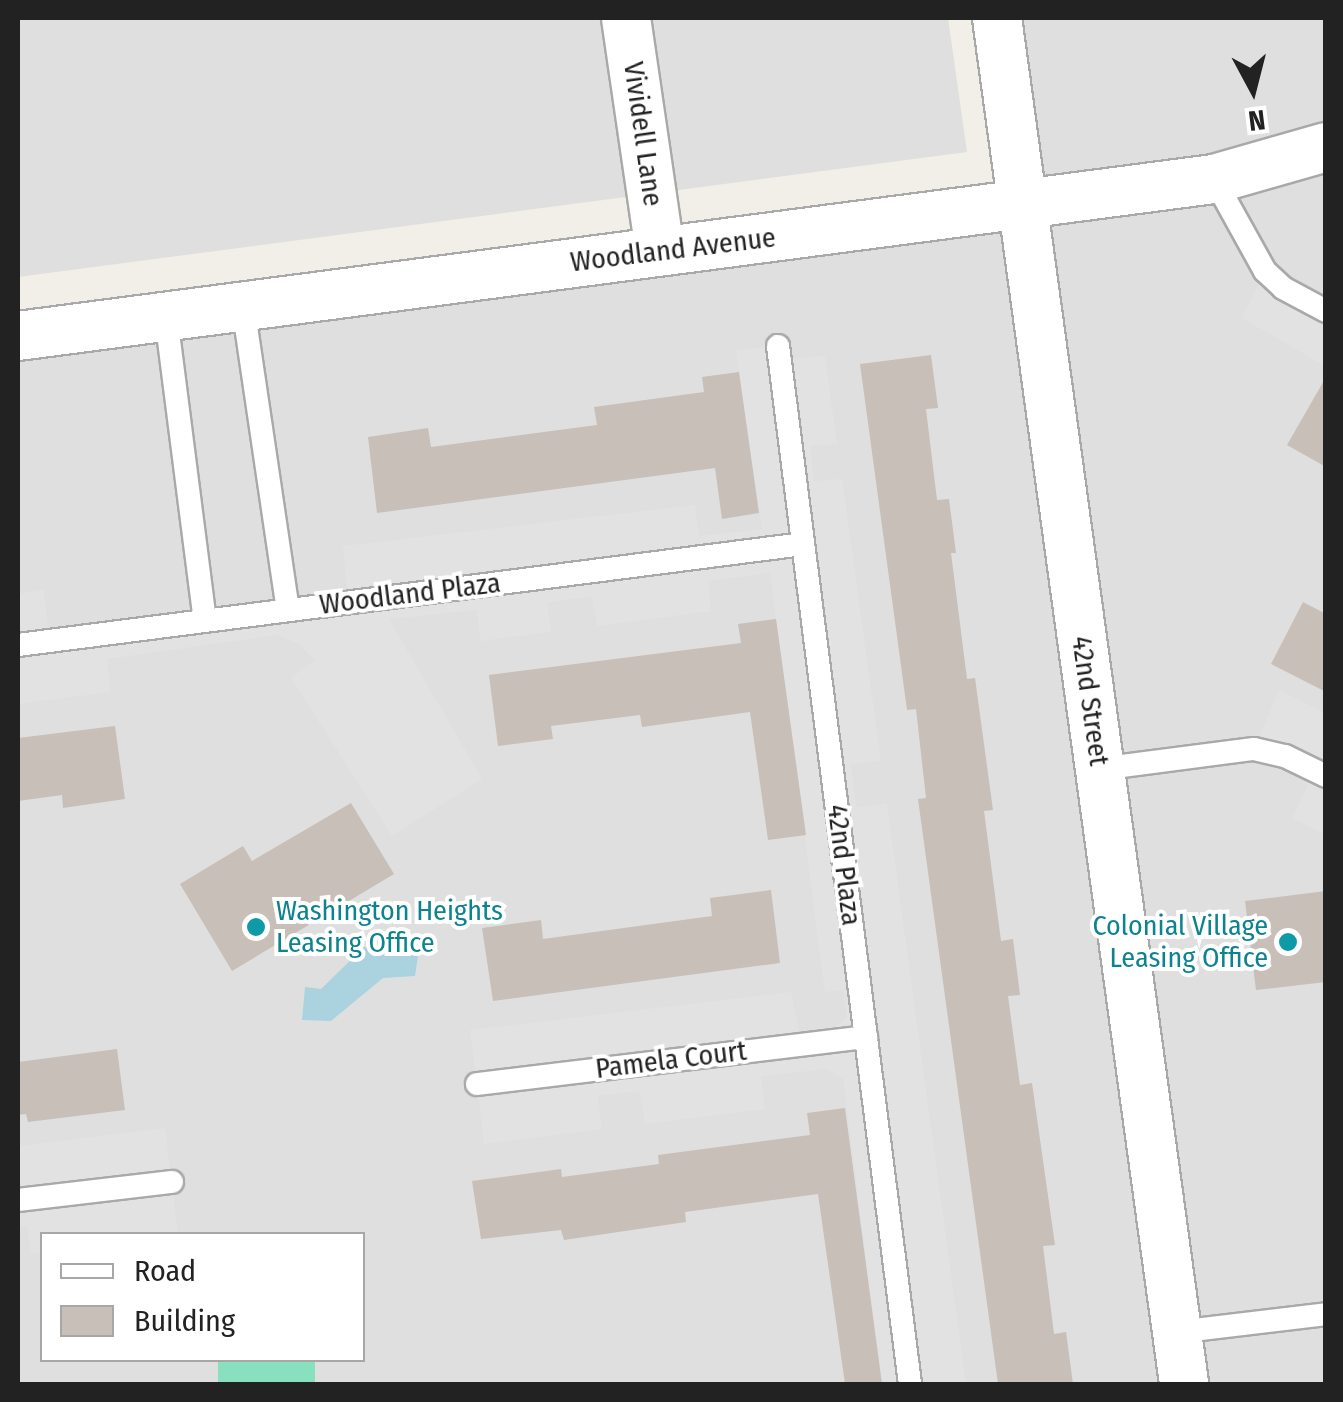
<!DOCTYPE html>
<html>
<head>
<meta charset="utf-8">
<style>
	body { margin:0 }
	#map { position:relative; width:1343px; height:1402px; overflow:hidden; background:#f2efe9; font-family:"Fira Sans Condensed",sans-serif }
	div>[style] { position:absolute }
	.residential>* { inset:0; background:#e0dfdf }
	.pitch>* { inset:0; background:#88e0be; transform-origin:0 0 }
	.parking>* { inset:0; background:#e2e2e2 }
	.water>* { inset:0; background:#aad3df }
	.building>* { inset:0; background:#c7bfb8 }
	.roads { filter:drop-shadow(2px 0 #a9a9a9) drop-shadow(-2px 0 #a9a9a9) drop-shadow(0 2px #a9a9a9) drop-shadow(0 -2px #a9a9a9) }
	.lane>* { height:22px; margin:-11px; padding:0 11px; transform-origin:11px; border-radius:11px; background:#fff }
	.street>* { height:48px; margin:-24px; padding:0 24px; transform-origin:24px; border-radius:24px; background:#fff }
	.dots>* { width:28px; height:28px; translate:-50% -50%; box-sizing:border-box; border:5px solid #fff; border-radius:50% }
	span { translate:-50% -50%; white-space:nowrap; text-align:center; line-height:1.15; -webkit-text-stroke:8px #fff; paint-order:stroke }
	.street-label { font-size:28px; color:#222 }
	.culture-label { font-size:28px; color:#0d838f }
	.left { translate:0 -50%; text-align:left }
	.right { translate:-100% -50%; text-align:right }
	.frame { position:absolute; inset:0; border:20px solid #222; pointer-events:none }
	.legend { position:absolute; left:40px; top:1232px; width:325px; height:130px; box-sizing:border-box; background:#fff; border:2px solid #a7a7a7; margin:0; padding:12px 18px; list-style:none; font-size:30px; color:#222 }
	.legend li { display:flex; align-items:center; gap:20px; height:50px }
	.legend b { width:50px; border:2px solid #a7a7a7 }
	.north { position:absolute; left:1203px; top:40px; width:100px; height:100px; -webkit-text-stroke:8px #fff; paint-order:stroke; rotate:173deg; font-size:28px; font-weight:700; line-height:40px; text-align:center; color:#222 }
	.north::after { content:''; display:block; margin:auto; width:35px; height:45px; background:#222; clip-path:polygon(50% 0,100% 100%,50% 72%,0 100%) }
</style>
</head>
<body>
<div id="map">
	<div class="residential">
		<div style="clip-path:polygon(18px 18px,948px 18px,967px 152px,18px 277px)"></div>
		<div style="clip-path:polygon(evenodd,997px 18px,1325px 18px,1325px 1384px,18px 1384px,18px 336px,1022px 206px,997px 18px,42px 1234px,362px 1234px,362px 1360px,42px 1360px,42px 1234px)"></div>
	</div>
	<div class="pitch">
		<div style="left:218px;top:1360px;width:97px;height:24px"></div>
	</div>
	<div class="parking">
		<div style="clip-path:polygon(1265px 271px,1325px 311px,1325px 366px,1242px 318px)"></div>
		<div style="clip-path:polygon(778px 346px,781px 360px,825px 356px,837px 444px,810px 446px,814px 481px,842px 479px,881px 761px,851px 764px,856px 807px,887px 804px,966px 1384px,882px 1384px,843px 1079px,827px 1069px,761px 1076px,765px 1109px,645px 1124px,639px 1091px,598px 1096px,602px 1129px,484px 1144px,470px 1030px,791px 992px,799px 1031px,835px 1027px,847px 1017px,843px 990px,825px 992px,770px 573px,708px 581px,711px 611px,597px 626px,592px 597px,547px 602px,551px 632px,480px 641px,477px 610px,389px 619px,482px 779px,392px 836px,291px 678px,315px 660px,299px 644px,278px 635px,107px 659px,110px 692px,18px 704px,18px 594px,44px 590px,49px 641px,348px 601px,343px 546px,695px 505px,699px 536px,762px 529px,736px 350px)"></div>
		<div style="clip-path:polygon(1279px 690px,1325px 713px,1325px 835px,1293px 818px,1314px 771px,1254px 749px)"></div>
		<div style="clip-path:polygon(165px 1128px,178px 1234px,42px 1234px,42px 1253px,31px 1254px,27px 1226px,18px 1227px,18px 1146px)"></div>
	</div>
	<div class="water">
		<div style="clip-path:polygon(364px 947px,419px 949px,415px 976px,383px 978px,331px 1021px,302px 1020px,305px 987px,321px 989px)"></div>
	</div>
	<div class="building">
		<div style="clip-path:polygon(931px 355px,938px 408px,926px 409px,937px 500px,949px 499px,956px 553px,951px 553px,967px 679px,975px 678px,993px 810px,984px 811px,1001px 941px,1013px 939px,1020px 995px,1008px 996px,1020px 1085px,1032px 1083px,1055px 1245px,1043px 1246px,1054px 1334px,1066px 1332px,1073px 1384px,998px 1384px,918px 799px,926px 798px,916px 709px,907px 710px,860px 364px)"></div>
		<div style="clip-path:polygon(739px 372px,759px 513px,722px 519px,715px 468px,377px 513px,368px 437px,428px 428px,431px 447px,597px 425px,594px 407px,704px 392px,702px 377px)"></div>
		<div style="clip-path:polygon(1326px 377px,1326px 467px,1287px 445px)"></div>
		<div style="clip-path:polygon(1303px 602px,1326px 614px,1326px 692px,1271px 664px)"></div>
		<div style="clip-path:polygon(776px 619px,806px 835px,768px 840px,750px 712px,642px 727px,640px 715px,551px 726px,553px 739px,498px 746px,489px 675px,741px 643px,738px 624px)"></div>
		<div style="clip-path:polygon(115px 726px,125px 799px,63px 808px,62px 795px,18px 801px,18px 738px)"></div>
		<div style="clip-path:polygon(351px 803px,394px 874px,232px 971px,180px 884px,243px 846px,252px 861px)"></div>
		<div style="clip-path:polygon(771px 890px,780px 963px,493px 1001px,482px 928px,541px 920px,543px 939px,712px 916px,710px 898px)"></div>
		<div style="clip-path:polygon(1326px 891px,1326px 982px,1256px 990px,1245px 901px)"></div>
		<div style="clip-path:polygon(117px 1049px,125px 1110px,28px 1122px,26px 1114px,18px 1115px,18px 1062px)"></div>
		<div style="clip-path:polygon(845px 1108px,882px 1384px,845px 1384px,818px 1194px,685px 1212px,686px 1222px,564px 1240px,561px 1230px,481px 1239px,472px 1181px,561px 1169px,562px 1177px,659px 1164px,658px 1155px,810px 1135px,807px 1113px)"></div>
	</div>
	<div class="roads">
		<div class="lane">
			<div style="left:1214px;top:179px;width:105px;rotate:61deg"></div>
			<div style="left:1265px;top:271px;width:25px;rotate:43deg"></div>
			<div style="left:1283px;top:288px;width:49px;rotate:28.1deg"></div>
			<div style="left:243px;top:306px;width:307px;rotate:81.6deg"></div>
			<div style="left:166px;top:317px;width:306px;rotate:82.7deg"></div>
			<div style="left:778px;top:346px;width:1046px;rotate:82.75deg"></div>
			<div style="left:18px;top:645px;width:791px;rotate:-7.33deg"></div>
			<div style="left:1099px;top:769px;width:156px;rotate:-7.4deg"></div>
			<div style="left:1254px;top:749px;width:32px;rotate:13deg"></div>
			<div style="left:1285px;top:756px;width:46px;rotate:26deg"></div>
			<div style="left:477px;top:1084px;width:392px;rotate:-6.9deg"></div>
			<div style="left:18px;top:1200px;width:155px;rotate:-6.7deg"></div>
			<div style="left:1176px;top:1332px;width:151px;rotate:-6.8deg"></div>
		</div>
		<div class="street">
			<div style="left:626px;top:18px;width:235px;rotate:81.7deg"></div>
			<div style="left:997px;top:18px;width:1379px;rotate:82.2deg"></div>
			<div style="left:18px;top:336px;width:1206px;rotate:-7.48deg"></div>
			<div style="left:1214px;top:179px;width:116px;rotate:-15.9deg"></div>
		</div>
	</div>
	<div class="dots">
		<div style="left:256px;top:927px;background:#0f9aa8"></div>
		<div style="left:1288px;top:942px;background:#0f9aa8"></div>
	</div>
	<div class="street-label">
		<span style="left:643px;top:134px;rotate:82deg">Vividell Lane</span>
		<span style="left:673px;top:250px;rotate:-7deg">Woodland Avenue</span>
		<span style="left:410px;top:594px;rotate:-7deg">Woodland Plaza</span>
		<span style="left:1090px;top:701px;rotate:82deg">42nd Street</span>
		<span style="left:844px;top:865px;rotate:83deg">42nd Plaza</span>
		<span style="left:671px;top:1060px;rotate:-7deg">Pamela Court</span>
	</div>
	<div class="culture-label">
		<span class="left" style="left:276px;top:927px">Washington Heights<br>Leasing Office</span>
		<span class="right" style="left:1268px;top:942px">Colonial Village<br>Leasing Office</span>
	</div>
	<div class="frame"></div>
	<ul class="legend">
	<li><b style="height:12px;background:#fff"></b>Road</li>
	<li><b style="height:28px;background:#c7bfb8"></b>Building</li>
	</ul>
	<div class="north">N</div>
</div>
</body>
</html>
